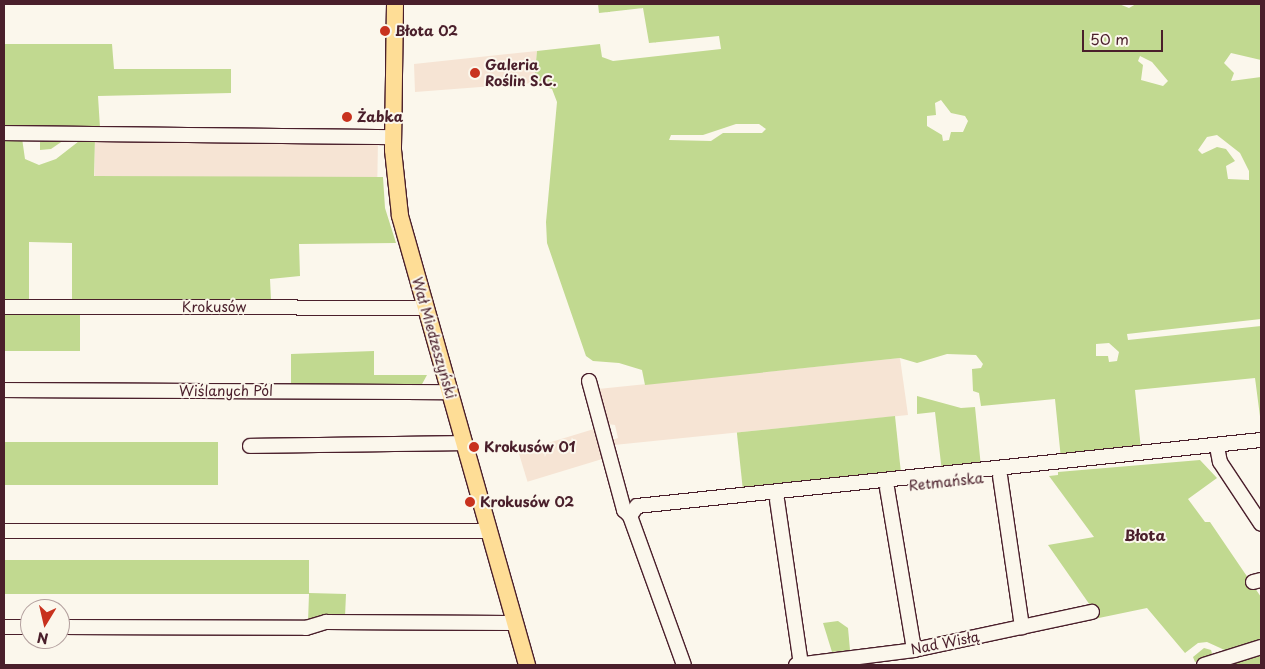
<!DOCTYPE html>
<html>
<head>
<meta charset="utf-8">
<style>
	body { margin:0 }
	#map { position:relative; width:1265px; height:669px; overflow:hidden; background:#fbf7ec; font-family:"Playpen Sans",sans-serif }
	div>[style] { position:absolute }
	.built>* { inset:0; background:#f6e4d4; transform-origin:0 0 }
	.green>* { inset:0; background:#c1d990; transform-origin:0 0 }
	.roads { filter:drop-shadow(1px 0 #4a1f2b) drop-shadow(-1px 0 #4a1f2b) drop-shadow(0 1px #4a1f2b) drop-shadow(0 -1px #4a1f2b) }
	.minor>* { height:14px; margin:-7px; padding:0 7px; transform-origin:7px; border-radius:7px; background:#fbf7ec }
	.major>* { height:16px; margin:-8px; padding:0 8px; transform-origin:8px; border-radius:8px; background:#fedd96 }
	.dots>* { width:14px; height:14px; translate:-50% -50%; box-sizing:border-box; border:2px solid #fbf7ec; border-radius:50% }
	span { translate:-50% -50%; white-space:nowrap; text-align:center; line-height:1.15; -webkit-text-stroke:4px #fbf7ec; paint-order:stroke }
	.poi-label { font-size:14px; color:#4a1f2b; font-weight:700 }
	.left { translate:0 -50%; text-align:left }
	.street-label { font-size:14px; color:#4a1f2b }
	.neighbourhood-label { font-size:15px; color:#4a1f2b; font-weight:700 }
	.frame { position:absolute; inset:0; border:5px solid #4a1f2b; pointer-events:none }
	.north { position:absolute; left:20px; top:599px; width:50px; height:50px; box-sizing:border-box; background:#fbf7ec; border:1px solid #b4a19f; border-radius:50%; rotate:189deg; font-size:14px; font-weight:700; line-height:20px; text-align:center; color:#4a1f2b }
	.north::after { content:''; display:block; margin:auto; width:18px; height:22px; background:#c8321e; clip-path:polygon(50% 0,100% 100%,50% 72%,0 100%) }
	.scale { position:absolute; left:1082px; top:30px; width:81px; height:22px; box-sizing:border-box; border:2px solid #4a1f2b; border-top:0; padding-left:6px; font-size:15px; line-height:18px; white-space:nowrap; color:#4a1f2b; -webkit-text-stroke:4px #fbf7ec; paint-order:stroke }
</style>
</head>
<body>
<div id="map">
	<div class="built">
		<div style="clip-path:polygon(537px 51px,534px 83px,415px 92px,414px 64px)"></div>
		<div style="left:95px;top:138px;width:283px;height:38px;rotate:1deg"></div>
		<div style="clip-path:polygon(900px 358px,908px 415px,782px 428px,614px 445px,612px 440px,618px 438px,615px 425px,607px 424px,598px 389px)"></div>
		<div style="left:594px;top:429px;width:31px;height:79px;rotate:73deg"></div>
	</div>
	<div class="green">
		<div style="clip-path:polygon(evenodd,598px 4px,1119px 4px,1129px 8px,1136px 4px,1261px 4px,1261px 60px,1231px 53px,1224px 63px,1234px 73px,1231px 81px,1261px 77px,1261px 319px,1127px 334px,1128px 340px,1261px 326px,1261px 424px,1255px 378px,1135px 390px,1141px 449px,1061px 459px,1055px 399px,981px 406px,979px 393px,973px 391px,972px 369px,981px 368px,983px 364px,976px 355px,947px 354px,917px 363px,900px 358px,645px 385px,642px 370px,619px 363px,593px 361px,586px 356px,547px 243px,546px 222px,557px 102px,552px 89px,534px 83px,537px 51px,600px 44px,602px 57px,613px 61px,721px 49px,719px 36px,649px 43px,643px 8px,599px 13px,598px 4px,1140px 56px,1152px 62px,1168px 81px,1163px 86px,1141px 80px,1143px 65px,1138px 61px,1140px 56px,598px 4px,941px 100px,951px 113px,965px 116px,968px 121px,963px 132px,951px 132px,949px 140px,943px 141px,942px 135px,927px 126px,927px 116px,936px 115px,935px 103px,941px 100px,598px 4px,736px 124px,759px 124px,766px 129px,762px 133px,723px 133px,711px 141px,669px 140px,671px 135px,703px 135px,736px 124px,598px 4px,1217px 135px,1240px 153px,1249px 171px,1249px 180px,1228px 179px,1226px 166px,1235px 161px,1226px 149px,1217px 147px,1202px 154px,1198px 150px,1207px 137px,1217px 135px,598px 4px,1109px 343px,1119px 352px,1117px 361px,1109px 362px,1108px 356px,1096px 356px,1096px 344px,1109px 343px)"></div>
		<div style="clip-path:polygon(4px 44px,112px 44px,114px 69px,231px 69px,231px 93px,98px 96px,100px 128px,4px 127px)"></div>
		<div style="clip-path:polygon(4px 138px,22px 138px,25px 159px,39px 165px,56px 159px,83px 138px,95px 138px,94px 176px,383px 177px,385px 208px,396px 243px,299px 244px,300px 276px,270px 279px,271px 300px,298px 299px,299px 304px,72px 305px,72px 243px,29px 242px,29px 305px,4px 305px)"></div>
		<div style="clip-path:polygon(52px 138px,67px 138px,51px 149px,40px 150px,40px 142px)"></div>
		<div style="left:80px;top:312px;width:39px;height:76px;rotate:90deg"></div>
		<div style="clip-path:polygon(374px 351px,374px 375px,427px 375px,421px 386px,291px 386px,291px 354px)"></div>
		<div style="clip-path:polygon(917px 396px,961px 408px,975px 407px,981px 467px,942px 472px,935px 412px,917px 414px)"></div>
		<div style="left:895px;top:416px;width:60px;height:159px;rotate:84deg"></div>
		<div style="left:4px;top:442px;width:214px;height:43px"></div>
		<div style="clip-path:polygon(1200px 460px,1217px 478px,1188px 499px,1205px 522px,1210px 522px,1261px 597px,1261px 640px,1229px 652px,1207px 642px,1198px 643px,1185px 653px,1147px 608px,1094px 619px,1092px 608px,1048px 545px,1094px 537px,1049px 476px,1058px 475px,1058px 472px)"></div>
		<div style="clip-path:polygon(4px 560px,309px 560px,309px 593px,346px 594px,345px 617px,308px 622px,309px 594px,4px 594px)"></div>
		<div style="clip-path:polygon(838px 621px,848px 628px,850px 650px,832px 652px,823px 623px)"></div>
		<div style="clip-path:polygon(1204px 648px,1211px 650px,1213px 657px,1195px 662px,1193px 657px)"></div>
		<div style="clip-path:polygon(1261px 652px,1261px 665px,1225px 665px)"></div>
	</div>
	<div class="roads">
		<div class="minor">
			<div style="left:4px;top:133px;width:389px;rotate:0.6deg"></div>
			<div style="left:4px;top:307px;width:421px;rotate:0.1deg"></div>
			<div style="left:589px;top:381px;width:134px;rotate:74.8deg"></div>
			<div style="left:624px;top:510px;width:8px;rotate:45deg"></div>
			<div style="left:630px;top:516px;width:158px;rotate:70.1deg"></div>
			<div style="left:4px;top:390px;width:445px;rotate:0.3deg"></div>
			<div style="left:250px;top:446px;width:213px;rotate:-0.8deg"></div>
			<div style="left:1218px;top:452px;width:10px;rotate:79deg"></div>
			<div style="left:1220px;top:462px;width:74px;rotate:56.5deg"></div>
			<div style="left:1000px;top:476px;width:153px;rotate:81.7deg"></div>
			<div style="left:887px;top:488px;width:164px;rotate:80.5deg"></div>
			<div style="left:777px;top:500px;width:167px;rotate:81.7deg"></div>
			<div style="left:630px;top:516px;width:12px;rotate:-55deg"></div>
			<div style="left:637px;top:506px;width:627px;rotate:-6.04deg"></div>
			<div style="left:4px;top:531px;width:484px"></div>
			<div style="left:1253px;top:582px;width:8px;rotate:-14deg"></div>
			<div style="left:4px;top:627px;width:26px"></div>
			<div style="left:60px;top:627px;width:246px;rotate:0.2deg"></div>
			<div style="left:306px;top:628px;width:21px;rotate:-17deg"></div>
			<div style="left:326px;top:622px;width:187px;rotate:0.3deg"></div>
			<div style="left:796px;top:665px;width:119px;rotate:-7.2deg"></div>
			<div style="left:914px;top:650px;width:182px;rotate:-12.1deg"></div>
			<div style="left:1204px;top:665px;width:60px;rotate:-17.5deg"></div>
		</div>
		<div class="major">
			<div style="left:395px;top:4px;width:146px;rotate:90.8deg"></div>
			<div style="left:393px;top:150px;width:66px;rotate:83.9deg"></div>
			<div style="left:400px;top:216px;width:467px;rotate:74.2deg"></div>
		</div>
	</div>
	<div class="dots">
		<div style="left:385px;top:31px;background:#c8321e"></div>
		<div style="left:475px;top:73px;background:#c8321e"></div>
		<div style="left:347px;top:117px;background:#c8321e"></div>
		<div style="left:474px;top:447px;background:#c8321e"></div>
		<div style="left:470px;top:502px;background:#c8321e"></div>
	</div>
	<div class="poi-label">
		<span class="left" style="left:395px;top:31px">Błota 02</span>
		<span class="left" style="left:485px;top:73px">Galeria<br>Roślin S.C.</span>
		<span class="left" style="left:357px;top:117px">Żabka</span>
		<span class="left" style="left:484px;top:447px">Krokusów 01</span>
		<span class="left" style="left:480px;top:502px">Krokusów 02</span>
	</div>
	<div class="street-label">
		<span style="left:214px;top:307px">Krokusów</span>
		<span style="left:434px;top:338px;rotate:74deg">Wał Miedzeszyński</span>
		<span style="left:226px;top:391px">Wiślanych Pól</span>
		<span style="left:946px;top:482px;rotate:-6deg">Retmańska</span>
		<span style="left:945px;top:643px;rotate:-11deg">Nad Wisłą</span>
	</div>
	<div class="neighbourhood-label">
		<span style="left:1145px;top:535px">Błota</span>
	</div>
	<div class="frame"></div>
	<div class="north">N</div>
	<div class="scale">50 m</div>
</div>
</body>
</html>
